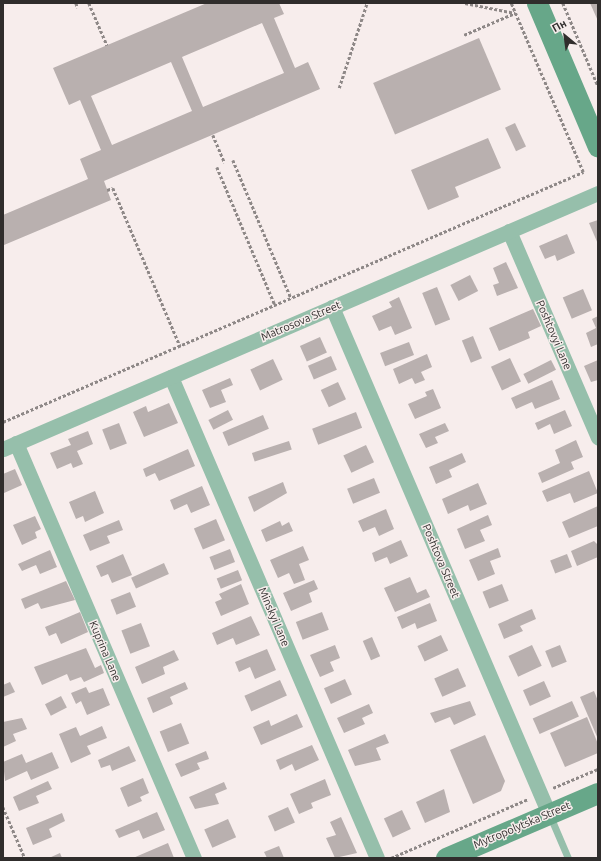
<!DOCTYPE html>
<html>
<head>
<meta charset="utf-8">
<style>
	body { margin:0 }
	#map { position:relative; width:601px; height:861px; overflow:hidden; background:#f7edec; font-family:Ubuntu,sans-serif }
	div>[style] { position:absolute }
	.building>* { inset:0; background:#b9b0af; transform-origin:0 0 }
	.path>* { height:2.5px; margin-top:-1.25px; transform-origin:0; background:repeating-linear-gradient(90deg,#8e8887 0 3px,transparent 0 5px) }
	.lane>* { height:7px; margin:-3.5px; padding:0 3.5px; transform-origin:3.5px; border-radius:3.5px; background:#96bfab }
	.street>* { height:15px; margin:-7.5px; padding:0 7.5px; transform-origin:7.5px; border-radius:7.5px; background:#96bfab }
	.secondary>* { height:21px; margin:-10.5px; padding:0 10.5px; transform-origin:10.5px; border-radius:10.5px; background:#67a789 }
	span { translate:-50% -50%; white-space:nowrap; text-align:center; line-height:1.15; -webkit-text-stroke:3px #f7edec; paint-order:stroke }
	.street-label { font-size:11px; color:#302d2c }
	.frame { position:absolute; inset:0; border:4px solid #302d2c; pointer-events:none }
	.north { position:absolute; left:545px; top:16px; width:40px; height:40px; -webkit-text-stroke:3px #f7edec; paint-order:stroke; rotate:331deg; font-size:11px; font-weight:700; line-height:16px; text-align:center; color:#302d2c }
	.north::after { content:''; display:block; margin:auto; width:14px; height:18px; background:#302d2c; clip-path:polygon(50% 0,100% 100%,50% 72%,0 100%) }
</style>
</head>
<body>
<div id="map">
	<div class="building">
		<div style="clip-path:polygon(evenodd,207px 3px,279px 3px,284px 14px,274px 18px,295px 68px,308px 62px,320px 89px,104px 181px,111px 200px,4px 245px,3px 215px,88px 179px,80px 159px,101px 150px,80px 100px,69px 105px,53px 68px,207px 3px,262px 23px,284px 73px,203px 107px,182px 57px,262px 23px,207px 3px,171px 62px,192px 111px,112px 145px,91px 96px,171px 62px)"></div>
		<div style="clip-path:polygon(590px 3px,598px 3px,598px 21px)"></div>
		<div style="left:479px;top:38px;width:56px;height:115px;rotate:67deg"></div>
		<div style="left:515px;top:123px;width:26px;height:11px;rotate:65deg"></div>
		<div style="clip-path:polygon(488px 138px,501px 168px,455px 187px,459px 197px,428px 210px,411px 170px)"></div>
		<div style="clip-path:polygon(598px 220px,598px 244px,589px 223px)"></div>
		<div style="clip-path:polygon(567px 234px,575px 253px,557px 261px,555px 255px,545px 259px,539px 246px)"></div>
		<div style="clip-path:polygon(506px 262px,518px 288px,497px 296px,493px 285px,499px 283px,493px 268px)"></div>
		<div style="left:470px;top:275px;width:18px;height:22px;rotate:63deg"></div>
		<div style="left:437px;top:287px;width:35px;height:16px;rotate:68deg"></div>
		<div style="left:583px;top:289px;width:23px;height:22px;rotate:67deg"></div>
		<div style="clip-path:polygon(399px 297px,412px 328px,395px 335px,391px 326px,379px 331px,372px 316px,392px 307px,389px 302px)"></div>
		<div style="clip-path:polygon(533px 309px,541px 326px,528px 332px,530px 338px,499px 351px,489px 328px)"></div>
		<div style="clip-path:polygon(598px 316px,598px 344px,591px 347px,586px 333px,596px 328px,592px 319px)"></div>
		<div style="left:473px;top:336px;width:24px;height:12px;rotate:68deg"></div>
		<div style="left:320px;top:337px;width:17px;height:22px;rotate:66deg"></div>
		<div style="left:409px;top:342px;width:14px;height:31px;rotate:69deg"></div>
		<div style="clip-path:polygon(427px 354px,432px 367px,421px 372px,425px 380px,415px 384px,412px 378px,399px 384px,393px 369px)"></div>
		<div style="left:331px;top:356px;width:15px;height:25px;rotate:67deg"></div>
		<div style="left:510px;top:358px;width:26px;height:21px;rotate:65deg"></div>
		<div style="left:273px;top:359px;width:23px;height:25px;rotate:65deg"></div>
		<div style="left:551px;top:360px;width:11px;height:31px;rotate:63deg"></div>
		<div style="clip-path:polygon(598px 360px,598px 380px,591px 382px,584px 366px)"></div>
		<div style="clip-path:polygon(230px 378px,233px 385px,221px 390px,226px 402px,210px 408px,202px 390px)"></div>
		<div style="clip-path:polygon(552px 380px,560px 399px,535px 409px,532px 402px,516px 409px,511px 398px)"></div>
		<div style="left:338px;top:382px;width:19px;height:19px;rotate:65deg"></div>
		<div style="clip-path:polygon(433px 389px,441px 408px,415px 419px,408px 404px,427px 396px,425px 392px)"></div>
		<div style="clip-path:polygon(169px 403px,178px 423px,144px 437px,133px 412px,146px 406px,148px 412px)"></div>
		<div style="left:228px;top:410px;width:11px;height:22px;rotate:63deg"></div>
		<div style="clip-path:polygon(565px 410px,572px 426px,554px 434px,550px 424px,538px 430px,535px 423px)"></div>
		<div style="left:356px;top:412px;width:17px;height:47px;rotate:69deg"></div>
		<div style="left:263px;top:415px;width:15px;height:44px;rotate:67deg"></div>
		<div style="left:119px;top:423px;width:22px;height:18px;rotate:69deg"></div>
		<div style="clip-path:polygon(445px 423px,449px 431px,435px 437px,438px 443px,426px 448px,419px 434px)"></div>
		<div style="clip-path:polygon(88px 431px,93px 444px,77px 451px,83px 464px,73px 468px,71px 463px,57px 469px,50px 453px,71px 445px,68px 439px)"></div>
		<div style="clip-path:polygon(576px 440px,583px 457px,571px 462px,574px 469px,542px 483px,538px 473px,560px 463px,555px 450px)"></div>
		<div style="left:289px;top:441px;width:9px;height:39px;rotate:72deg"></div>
		<div style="left:366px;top:445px;width:19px;height:25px;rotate:65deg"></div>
		<div style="clip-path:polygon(188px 449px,195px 466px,159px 481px,155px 473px,146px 477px,143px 469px)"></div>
		<div style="clip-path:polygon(462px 453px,466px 462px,449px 470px,452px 477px,436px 484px,429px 467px)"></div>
		<div style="clip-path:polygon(15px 469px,22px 485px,4px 493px,3px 474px)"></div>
		<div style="clip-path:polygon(589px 471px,598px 493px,574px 503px,570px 493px,547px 502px,542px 491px)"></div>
		<div style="left:374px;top:478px;width:16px;height:29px;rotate:68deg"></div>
		<div style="clip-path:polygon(283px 482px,287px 493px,254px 512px,248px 497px)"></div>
		<div style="clip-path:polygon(478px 483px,487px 504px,470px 511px,468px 505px,448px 514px,442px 499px)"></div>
		<div style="clip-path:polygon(202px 486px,210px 505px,191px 513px,187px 504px,174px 510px,170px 500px)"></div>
		<div style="clip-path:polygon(95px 491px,104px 513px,85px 522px,83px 516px,76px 519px,69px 502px)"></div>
		<div style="clip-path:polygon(598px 506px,598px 526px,569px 538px,562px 522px)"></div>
		<div style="clip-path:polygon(386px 509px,394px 529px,379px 536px,375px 527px,363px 532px,358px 521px)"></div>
		<div style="clip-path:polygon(488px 515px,492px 525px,480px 530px,485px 541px,465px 549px,457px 529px)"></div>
		<div style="clip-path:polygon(35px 516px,41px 529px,35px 532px,37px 538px,22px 545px,13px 525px)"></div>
		<div style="left:216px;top:519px;width:23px;height:24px;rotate:67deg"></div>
		<div style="clip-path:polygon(119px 520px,123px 530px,107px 536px,110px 543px,90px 551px,83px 535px)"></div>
		<div style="clip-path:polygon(280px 521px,282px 526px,289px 522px,293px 531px,266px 542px,261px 530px)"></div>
		<div style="clip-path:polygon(401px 540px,408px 556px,390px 564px,387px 557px,375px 562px,372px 553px)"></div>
		<div style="clip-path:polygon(594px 541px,598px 545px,598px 557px,577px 566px,571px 551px)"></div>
		<div style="clip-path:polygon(303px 546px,309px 560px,299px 564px,305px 580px,294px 584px,289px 573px,278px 578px,270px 560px)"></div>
		<div style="clip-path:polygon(498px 548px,501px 557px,490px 561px,495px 574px,478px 581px,469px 560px)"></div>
		<div style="left:230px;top:549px;width:14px;height:22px;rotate:69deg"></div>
		<div style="clip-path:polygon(50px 550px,57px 567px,40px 574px,36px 565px,22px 571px,18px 564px)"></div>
		<div style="clip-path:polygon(123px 554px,132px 575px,112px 583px,108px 574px,101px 577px,96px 566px)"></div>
		<div style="left:567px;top:554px;width:14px;height:18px;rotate:69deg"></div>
		<div style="left:164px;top:563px;width:12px;height:36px;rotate:66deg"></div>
		<div style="left:238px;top:570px;width:11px;height:23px;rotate:68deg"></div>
		<div style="clip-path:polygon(410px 577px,417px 593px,426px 589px,430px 597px,395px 612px,384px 588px)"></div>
		<div style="clip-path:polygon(314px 580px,318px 589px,309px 593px,312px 602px,291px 611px,283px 593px)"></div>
		<div style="clip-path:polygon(66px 581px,75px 600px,41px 609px,38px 603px,25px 609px,21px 599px)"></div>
		<div style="clip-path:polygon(241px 584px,249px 604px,221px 616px,215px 602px,222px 599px,219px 594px)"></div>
		<div style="left:502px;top:584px;width:18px;height:21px;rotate:68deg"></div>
		<div style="left:130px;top:592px;width:16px;height:21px;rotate:68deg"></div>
		<div style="clip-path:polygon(430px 603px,437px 621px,417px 629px,415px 623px,402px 629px,397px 617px)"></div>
		<div style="clip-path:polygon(532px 609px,536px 619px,520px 626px,523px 631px,504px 639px,498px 624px)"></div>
		<div style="clip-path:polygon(80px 612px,88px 632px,61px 644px,56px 633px,49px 636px,45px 627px)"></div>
		<div style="left:322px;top:612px;width:19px;height:28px;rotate:69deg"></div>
		<div style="clip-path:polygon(251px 616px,260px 635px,236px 645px,233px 638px,217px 645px,212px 633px)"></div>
		<div style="left:141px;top:623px;width:25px;height:21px;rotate:69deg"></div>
		<div style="left:441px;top:635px;width:17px;height:26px;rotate:65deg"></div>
		<div style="left:372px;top:637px;width:21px;height:10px;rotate:67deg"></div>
		<div style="clip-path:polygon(335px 645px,340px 658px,330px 662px,334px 671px,320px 677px,310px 655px)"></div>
		<div style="left:532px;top:645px;width:23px;height:26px;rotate:65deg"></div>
		<div style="left:560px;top:645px;width:18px;height:16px;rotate:68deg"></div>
		<div style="clip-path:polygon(86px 648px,95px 668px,101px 665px,104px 673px,84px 682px,81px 677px,70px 681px,67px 674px,42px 685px,34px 667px)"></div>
		<div style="clip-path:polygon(267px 649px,276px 670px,255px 679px,250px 667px,239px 672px,235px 662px)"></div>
		<div style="clip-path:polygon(174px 650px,179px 660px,163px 667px,165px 674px,142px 684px,135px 667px)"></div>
		<div style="left:458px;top:668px;width:20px;height:26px;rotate:66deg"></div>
		<div style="left:345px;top:679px;width:17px;height:23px;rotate:66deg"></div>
		<div style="left:280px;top:680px;width:17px;height:39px;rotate:66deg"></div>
		<div style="left:544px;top:681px;width:17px;height:23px;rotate:66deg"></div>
		<div style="clip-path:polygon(10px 682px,15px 692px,3px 697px,3px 685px)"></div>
		<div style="clip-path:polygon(185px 682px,188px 689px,170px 697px,173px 704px,153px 713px,147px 698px)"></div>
		<div style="clip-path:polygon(86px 687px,89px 693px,103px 688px,110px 705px,87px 715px,81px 701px,76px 704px,71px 693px)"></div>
		<div style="clip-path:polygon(594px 691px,598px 701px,598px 739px,580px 697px)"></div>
		<div style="left:61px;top:696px;width:13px;height:18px;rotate:63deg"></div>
		<div style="clip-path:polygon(470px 701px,476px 715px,454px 725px,450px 717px,435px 723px,430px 713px)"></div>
		<div style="left:572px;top:701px;width:17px;height:43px;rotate:66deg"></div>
		<div style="clip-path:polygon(369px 704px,373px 713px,362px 718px,365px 724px,344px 733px,337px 718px)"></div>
		<div style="clip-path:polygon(297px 714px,303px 727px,261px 745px,253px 727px,269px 720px,271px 726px)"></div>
		<div style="clip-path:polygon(587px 717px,598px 744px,598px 753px,565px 767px,550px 733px)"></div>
		<div style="clip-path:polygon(22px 718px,27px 729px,13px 734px,16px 741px,3px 747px,3px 722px)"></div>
		<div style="left:181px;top:723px;width:22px;height:23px;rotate:68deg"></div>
		<div style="clip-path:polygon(102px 726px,107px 738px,87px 746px,91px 754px,71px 763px,59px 734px,76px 727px,80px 736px)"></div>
		<div style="clip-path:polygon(385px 734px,389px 743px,376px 748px,381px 760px,355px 766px,348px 750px)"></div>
		<div style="clip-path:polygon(485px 735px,505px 781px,501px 791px,473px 804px,450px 750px)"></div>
		<div style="clip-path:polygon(312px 745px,319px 760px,295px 771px,292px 764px,280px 770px,276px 760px)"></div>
		<div style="clip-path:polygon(129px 746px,136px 761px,112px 771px,110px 765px,101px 768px,98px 760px)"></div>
		<div style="clip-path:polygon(206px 751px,209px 759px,197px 763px,200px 769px,181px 777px,175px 764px)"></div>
		<div style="clip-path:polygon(52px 752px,59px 768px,31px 780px,27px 771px,5px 781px,3px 762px,22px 754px,26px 763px)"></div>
		<div style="clip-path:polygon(143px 778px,149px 793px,140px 797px,142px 801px,128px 807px,120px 788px)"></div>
		<div style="clip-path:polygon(325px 779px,331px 795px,311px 803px,313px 808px,299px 814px,290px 794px)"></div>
		<div style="clip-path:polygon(48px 781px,52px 789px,36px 796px,39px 803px,19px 811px,13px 797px)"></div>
		<div style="clip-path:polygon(224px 782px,227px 789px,215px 794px,219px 804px,195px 809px,189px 797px)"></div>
		<div style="clip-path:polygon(444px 789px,450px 812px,425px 823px,416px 802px)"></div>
		<div style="left:288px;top:807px;width:17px;height:22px;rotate:66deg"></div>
		<div style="left:402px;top:810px;width:21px;height:20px;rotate:65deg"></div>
		<div style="clip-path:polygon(157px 812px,165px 830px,143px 839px,139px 830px,119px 838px,115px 830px)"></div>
		<div style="clip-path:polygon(62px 813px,65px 821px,49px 829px,52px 837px,33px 845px,26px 828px)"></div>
		<div style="clip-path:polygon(341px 817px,357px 853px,335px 858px,326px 838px,336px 835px,330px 822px)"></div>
		<div style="left:228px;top:819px;width:20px;height:26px;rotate:66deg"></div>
		<div style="clip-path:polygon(168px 843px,174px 858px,133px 858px)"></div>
		<div style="clip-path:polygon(279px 846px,284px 858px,267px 858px,264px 852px)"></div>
		<div style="clip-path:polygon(60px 853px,62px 858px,49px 858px)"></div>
	</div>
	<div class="path">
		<div style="left:76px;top:3px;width:5px;rotate:68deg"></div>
		<div style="left:89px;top:3px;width:46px;rotate:66.8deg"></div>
		<div style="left:465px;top:3px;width:51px;rotate:11.3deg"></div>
		<div style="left:563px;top:3px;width:90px;rotate:67.1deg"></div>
		<div style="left:464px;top:35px;width:56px;rotate:-23.3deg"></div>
		<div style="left:339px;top:88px;width:89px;rotate:-71.8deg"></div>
		<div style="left:213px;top:135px;width:30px;rotate:67deg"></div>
		<div style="left:233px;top:160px;width:150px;rotate:67.2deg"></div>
		<div style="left:217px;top:167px;width:150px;rotate:67.2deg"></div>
		<div style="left:107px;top:190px;width:6px;rotate:-18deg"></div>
		<div style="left:113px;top:188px;width:172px;rotate:67deg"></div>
		<div style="left:3px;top:422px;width:632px;rotate:-23.32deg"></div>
		<div style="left:583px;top:172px;width:184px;rotate:-113.1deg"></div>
		<div style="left:553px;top:788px;width:49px;rotate:-22.9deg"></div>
		<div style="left:3px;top:807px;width:56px;rotate:66.7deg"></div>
		<div style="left:391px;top:858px;width:149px;rotate:-23.3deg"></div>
	</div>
	<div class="lane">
		<div style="left:550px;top:816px;width:46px;rotate:66.8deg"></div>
	</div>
	<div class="street">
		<div style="left:509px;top:231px;width:225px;rotate:66.7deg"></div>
		<div style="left:332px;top:307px;width:551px;rotate:66.83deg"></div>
		<div style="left:171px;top:377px;width:523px;rotate:66.82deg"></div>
		<div style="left:16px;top:443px;width:452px;rotate:66.8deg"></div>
		<div style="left:3px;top:449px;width:648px;rotate:-23.28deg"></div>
	</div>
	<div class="secondary">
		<div style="left:537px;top:3px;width:156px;rotate:67deg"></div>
		<div style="left:446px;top:858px;width:165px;rotate:-23.2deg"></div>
	</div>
	<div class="street-label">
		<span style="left:301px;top:321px;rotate:-23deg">Matrosova Street</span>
		<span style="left:554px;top:335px;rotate:67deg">Poshtovyi Lane</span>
		<span style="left:441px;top:561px;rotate:67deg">Poshtova Street</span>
		<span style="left:274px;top:617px;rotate:67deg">Minskyi Lane</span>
		<span style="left:105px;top:651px;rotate:67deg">Kuprina Lane</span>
		<span style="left:522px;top:825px;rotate:-23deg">Mytropolytska Street</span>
	</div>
	<div class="frame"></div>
	<div class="north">Пн</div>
</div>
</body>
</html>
